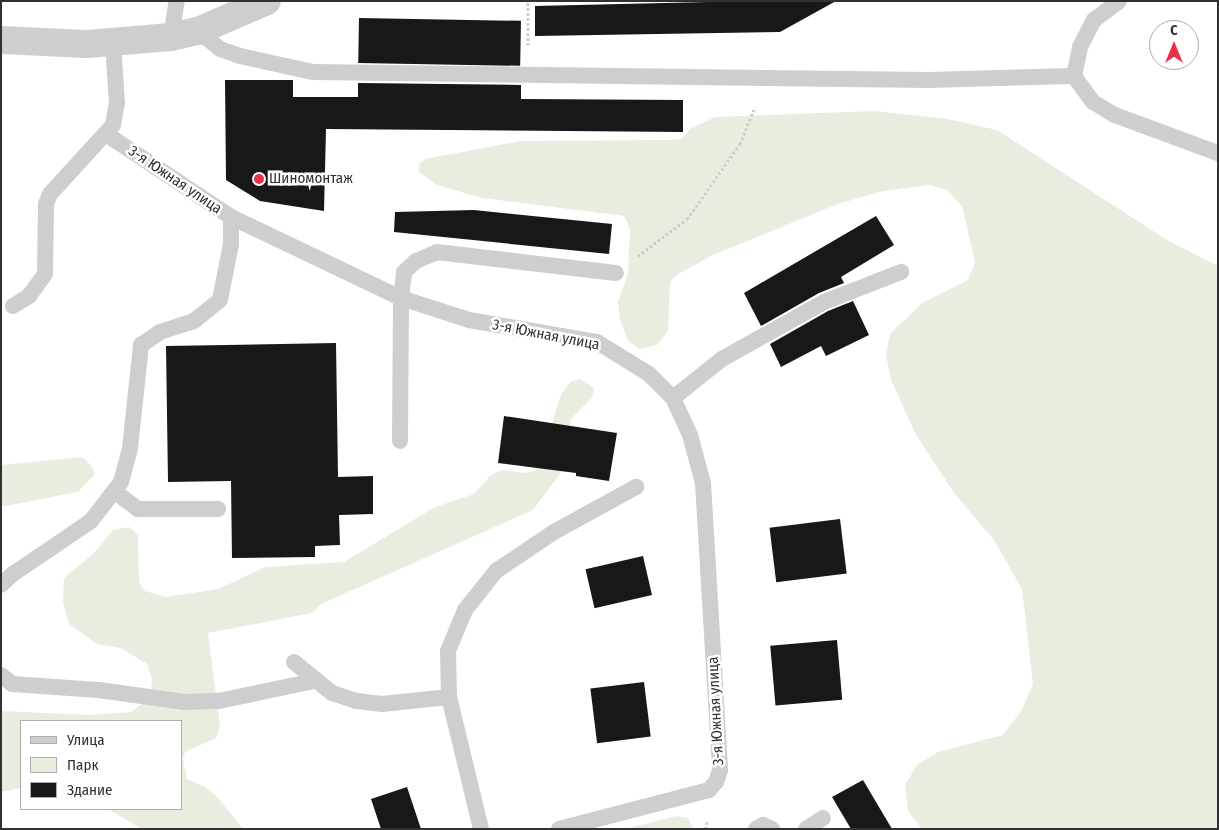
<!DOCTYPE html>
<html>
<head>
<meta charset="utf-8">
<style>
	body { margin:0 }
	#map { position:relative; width:1219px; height:830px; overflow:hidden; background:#fff; font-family:"Fira Sans Condensed",sans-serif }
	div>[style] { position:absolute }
	.green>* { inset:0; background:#e8eedf }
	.building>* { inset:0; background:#181818; transform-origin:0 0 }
	.path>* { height:3px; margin-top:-1.5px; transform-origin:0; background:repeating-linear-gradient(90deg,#cecece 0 2.5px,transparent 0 5px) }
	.lane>* { height:16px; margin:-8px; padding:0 8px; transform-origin:8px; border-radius:8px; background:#cecece }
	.street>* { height:28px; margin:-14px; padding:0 14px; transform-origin:14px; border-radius:14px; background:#cecece }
	.dots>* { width:14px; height:14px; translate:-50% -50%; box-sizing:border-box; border:2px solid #fff; border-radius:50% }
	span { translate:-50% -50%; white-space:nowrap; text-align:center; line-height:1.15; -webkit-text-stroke:5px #fff; paint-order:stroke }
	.poi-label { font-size:15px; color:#313131 }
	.left { translate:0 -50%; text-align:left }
	.street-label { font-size:15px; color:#313131 }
	.frame { position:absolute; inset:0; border:2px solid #313131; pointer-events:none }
	.legend { position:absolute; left:20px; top:720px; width:162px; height:90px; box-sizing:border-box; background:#fff; border:1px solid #adadad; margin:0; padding:6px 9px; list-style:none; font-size:15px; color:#313131 }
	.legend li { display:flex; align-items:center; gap:10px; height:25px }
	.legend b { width:25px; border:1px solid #adadad }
	.north { position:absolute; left:1149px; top:20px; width:50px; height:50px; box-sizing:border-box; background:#fff; border:1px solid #adadad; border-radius:50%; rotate:0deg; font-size:14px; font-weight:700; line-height:20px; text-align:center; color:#313131 }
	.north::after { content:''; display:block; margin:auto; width:18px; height:22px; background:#ec2f48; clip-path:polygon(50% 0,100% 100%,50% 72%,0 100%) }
</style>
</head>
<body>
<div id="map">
	<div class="green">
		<div style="clip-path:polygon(874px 111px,948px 119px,997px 130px,1167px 240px,1218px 266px,1218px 829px,922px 829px,908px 811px,905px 785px,917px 765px,938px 752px,1003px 735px,1021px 711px,1033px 684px,1022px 589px,994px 540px,955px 494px,916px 435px,891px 380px,886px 355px,890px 334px,922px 303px,968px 280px,975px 262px,962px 206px,947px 190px,929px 185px,883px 191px,838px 204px,713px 255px,678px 274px,670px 282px,668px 331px,657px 345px,640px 349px,629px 342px,620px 320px,618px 302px,628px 273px,630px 229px,624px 216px,482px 198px,437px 185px,419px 172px,419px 164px,425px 159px,520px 141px,671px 140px,681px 139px,691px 128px,715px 117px)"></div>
		<div style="clip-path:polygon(580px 379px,594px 388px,592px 398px,571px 419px,563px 470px,533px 510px,321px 604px,312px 613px,208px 633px,220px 726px,216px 738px,185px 752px,183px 759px,187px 779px,204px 786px,219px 799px,243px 829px,142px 829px,108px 809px,181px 809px,181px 721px,21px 721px,21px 788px,1px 792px,1px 711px,91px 715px,131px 712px,150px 697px,152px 679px,147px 664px,121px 648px,97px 644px,69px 624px,63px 603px,64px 578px,94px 553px,113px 530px,129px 527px,138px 535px,139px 582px,145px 591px,166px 597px,218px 589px,265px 567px,344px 562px,435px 507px,474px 494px,490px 476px,502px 470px,527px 473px,536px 470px,561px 395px,570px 382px)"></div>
		<div style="clip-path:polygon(82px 457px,91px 465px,95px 474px,78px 492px,1px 507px,1px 465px)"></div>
		<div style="clip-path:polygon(677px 816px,688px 818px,693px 829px,624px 829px)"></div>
	</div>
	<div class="building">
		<div style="clip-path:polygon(750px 1px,836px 1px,780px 32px,535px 36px,535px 6px)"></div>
		<div style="left:359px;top:18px;width:162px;height:45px;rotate:1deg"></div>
		<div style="clip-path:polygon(225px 80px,293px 80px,293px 97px,358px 97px,358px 83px,521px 85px,521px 99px,683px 100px,683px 132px,326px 129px,324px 211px,260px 201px,226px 180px)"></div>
		<div style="clip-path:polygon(474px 210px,612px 224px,609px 254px,394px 232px,395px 212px)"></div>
		<div style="clip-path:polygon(876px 216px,894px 245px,841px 277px,844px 283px,819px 293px,761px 326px,744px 293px)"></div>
		<div style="clip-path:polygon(853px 301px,869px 335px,826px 356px,821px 346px,781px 367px,770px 344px,828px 311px)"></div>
		<div style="clip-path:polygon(336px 343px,338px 477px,373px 476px,373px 514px,339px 515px,340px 545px,315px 546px,315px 557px,232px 558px,231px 481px,168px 482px,166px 346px)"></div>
		<div style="clip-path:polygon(504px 416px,617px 433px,609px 481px,576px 476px,576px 473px,498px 463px)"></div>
		<div style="left:840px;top:519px;width:55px;height:71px;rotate:83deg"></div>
		<div style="left:643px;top:556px;width:40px;height:59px;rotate:77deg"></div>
		<div style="left:837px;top:640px;width:60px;height:67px;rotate:85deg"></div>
		<div style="left:644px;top:682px;width:55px;height:54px;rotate:83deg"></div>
		<div style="clip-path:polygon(863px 780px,892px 829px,851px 829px,832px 797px)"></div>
		<div style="clip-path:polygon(407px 787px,421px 829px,381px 829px,371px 799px)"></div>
	</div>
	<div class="path">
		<div style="left:528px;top:45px;width:44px;rotate:-90deg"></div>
		<div style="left:638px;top:256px;width:61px;rotate:-37.1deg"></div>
		<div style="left:687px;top:219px;width:92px;rotate:-54.8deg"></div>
		<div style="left:740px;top:144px;width:40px;rotate:-68deg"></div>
		<div style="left:706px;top:829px;width:8px;rotate:-83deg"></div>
	</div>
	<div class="lane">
		<div style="left:198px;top:31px;width:28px;rotate:39deg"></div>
		<div style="left:220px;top:49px;width:21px;rotate:19deg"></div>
		<div style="left:240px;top:56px;width:75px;rotate:12.4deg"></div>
		<div style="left:313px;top:72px;width:615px;rotate:0.75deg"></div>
		<div style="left:928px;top:80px;width:146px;rotate:-1.6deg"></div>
		<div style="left:1074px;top:76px;width:30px;rotate:-78deg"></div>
		<div style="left:1080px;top:47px;width:30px;rotate:-63deg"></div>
		<div style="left:1094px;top:20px;width:31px;rotate:-37deg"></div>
		<div style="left:171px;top:37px;width:36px;rotate:-81deg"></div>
		<div style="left:1074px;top:76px;width:32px;rotate:54deg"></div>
		<div style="left:1093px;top:102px;width:26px;rotate:31deg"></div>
		<div style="left:1115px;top:115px;width:110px;rotate:20.3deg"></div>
		<div style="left:106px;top:134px;width:150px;rotate:33.6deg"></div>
		<div style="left:231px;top:217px;width:188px;rotate:25.5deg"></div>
		<div style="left:401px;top:298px;width:71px;rotate:17.9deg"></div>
		<div style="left:469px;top:320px;width:130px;rotate:9.8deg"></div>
		<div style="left:597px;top:342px;width:61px;rotate:31.6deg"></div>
		<div style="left:649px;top:374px;width:34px;rotate:45deg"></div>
		<div style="left:673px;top:398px;width:41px;rotate:65.3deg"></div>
		<div style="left:690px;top:435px;width:50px;rotate:74.8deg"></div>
		<div style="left:703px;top:483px;width:288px;rotate:86.6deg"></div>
		<div style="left:720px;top:770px;width:13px;rotate:108deg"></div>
		<div style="left:716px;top:782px;width:11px;rotate:131deg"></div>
		<div style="left:709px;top:790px;width:155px;rotate:165.4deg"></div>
		<div style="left:13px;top:306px;width:19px;rotate:-32deg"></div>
		<div style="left:29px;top:296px;width:27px;rotate:-54deg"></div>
		<div style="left:45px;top:274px;width:70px;rotate:-89.2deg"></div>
		<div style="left:46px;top:204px;width:11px;rotate:-68deg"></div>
		<div style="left:50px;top:194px;width:93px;rotate:-47.6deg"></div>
		<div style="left:113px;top:125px;width:22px;rotate:-80deg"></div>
		<div style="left:117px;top:103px;width:59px;rotate:-93.9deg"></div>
		<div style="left:673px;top:398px;width:63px;rotate:-38.5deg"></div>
		<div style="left:722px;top:359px;width:117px;rotate:-29.2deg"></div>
		<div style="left:824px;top:302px;width:83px;rotate:-21.3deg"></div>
		<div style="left:400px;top:441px;width:143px;rotate:-89.6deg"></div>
		<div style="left:401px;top:298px;width:26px;rotate:-83deg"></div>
		<div style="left:404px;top:272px;width:16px;rotate:-43deg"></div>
		<div style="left:416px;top:261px;width:23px;rotate:-23deg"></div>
		<div style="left:437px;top:252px;width:180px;rotate:6.7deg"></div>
		<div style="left:114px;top:491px;width:30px;rotate:37deg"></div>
		<div style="left:138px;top:509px;width:80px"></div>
		<div style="left:1px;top:585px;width:16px;rotate:-43deg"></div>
		<div style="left:13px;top:574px;width:94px;rotate:-34.2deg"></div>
		<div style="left:91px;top:521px;width:49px;rotate:-52.4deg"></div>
		<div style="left:121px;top:482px;width:35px;rotate:-75deg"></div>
		<div style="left:130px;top:448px;width:104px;rotate:-83.9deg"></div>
		<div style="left:141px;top:345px;width:23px;rotate:-34deg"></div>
		<div style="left:160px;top:332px;width:36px;rotate:-18deg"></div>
		<div style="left:194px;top:321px;width:33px;rotate:-39deg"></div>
		<div style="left:220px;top:300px;width:57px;rotate:-78.9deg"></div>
		<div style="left:231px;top:244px;width:27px;rotate:-90deg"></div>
		<div style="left:294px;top:662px;width:49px;rotate:39.2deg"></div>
		<div style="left:332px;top:693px;width:26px;rotate:18deg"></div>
		<div style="left:357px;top:701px;width:25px;rotate:7deg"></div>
		<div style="left:382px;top:704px;width:67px;rotate:-6deg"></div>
		<div style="left:1px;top:675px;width:14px;rotate:39deg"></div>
		<div style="left:12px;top:684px;width:87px;rotate:3.9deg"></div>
		<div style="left:99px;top:690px;width:86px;rotate:8deg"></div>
		<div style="left:184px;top:702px;width:35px;rotate:-2deg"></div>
		<div style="left:219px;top:701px;width:97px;rotate:-11.9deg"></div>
		<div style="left:481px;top:829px;width:136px;rotate:-103.6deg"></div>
		<div style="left:449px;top:697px;width:46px;rotate:-91.2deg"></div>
		<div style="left:448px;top:651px;width:44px;rotate:-67.5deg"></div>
		<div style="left:465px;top:610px;width:50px;rotate:-51.5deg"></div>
		<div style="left:496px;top:571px;width:70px;rotate:-33.9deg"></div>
		<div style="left:554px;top:532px;width:94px;rotate:-28.8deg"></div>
		<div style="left:756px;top:829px;width:8px;rotate:-30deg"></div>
		<div style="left:763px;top:825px;width:10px;rotate:24deg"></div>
		<div style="left:806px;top:829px;width:20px;rotate:-33deg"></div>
	</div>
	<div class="street">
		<div style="left:1px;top:40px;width:86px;rotate:2.7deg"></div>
		<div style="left:87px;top:44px;width:84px;rotate:-4.8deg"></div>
		<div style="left:171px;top:37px;width:28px;rotate:-13deg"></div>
		<div style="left:198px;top:31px;width:75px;rotate:-23.5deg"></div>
	</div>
	<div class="dots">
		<div style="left:259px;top:179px;background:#ec2f48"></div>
	</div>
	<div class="poi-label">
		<span class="left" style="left:269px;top:179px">Шиномонтаж</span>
	</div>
	<div class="street-label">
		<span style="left:175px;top:180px;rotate:34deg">3-я Южная улица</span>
		<span style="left:546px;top:335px;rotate:11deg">3-я Южная улица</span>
		<span style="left:716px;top:711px;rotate:-93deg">3-я Южная улица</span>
	</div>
	<div class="frame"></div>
	<ul class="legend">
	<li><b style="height:6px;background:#cecece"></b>Улица</li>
	<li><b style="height:14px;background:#e8eedf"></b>Парк</li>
	<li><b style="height:14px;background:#181818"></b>Здание</li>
	</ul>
	<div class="north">С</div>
</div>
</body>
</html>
